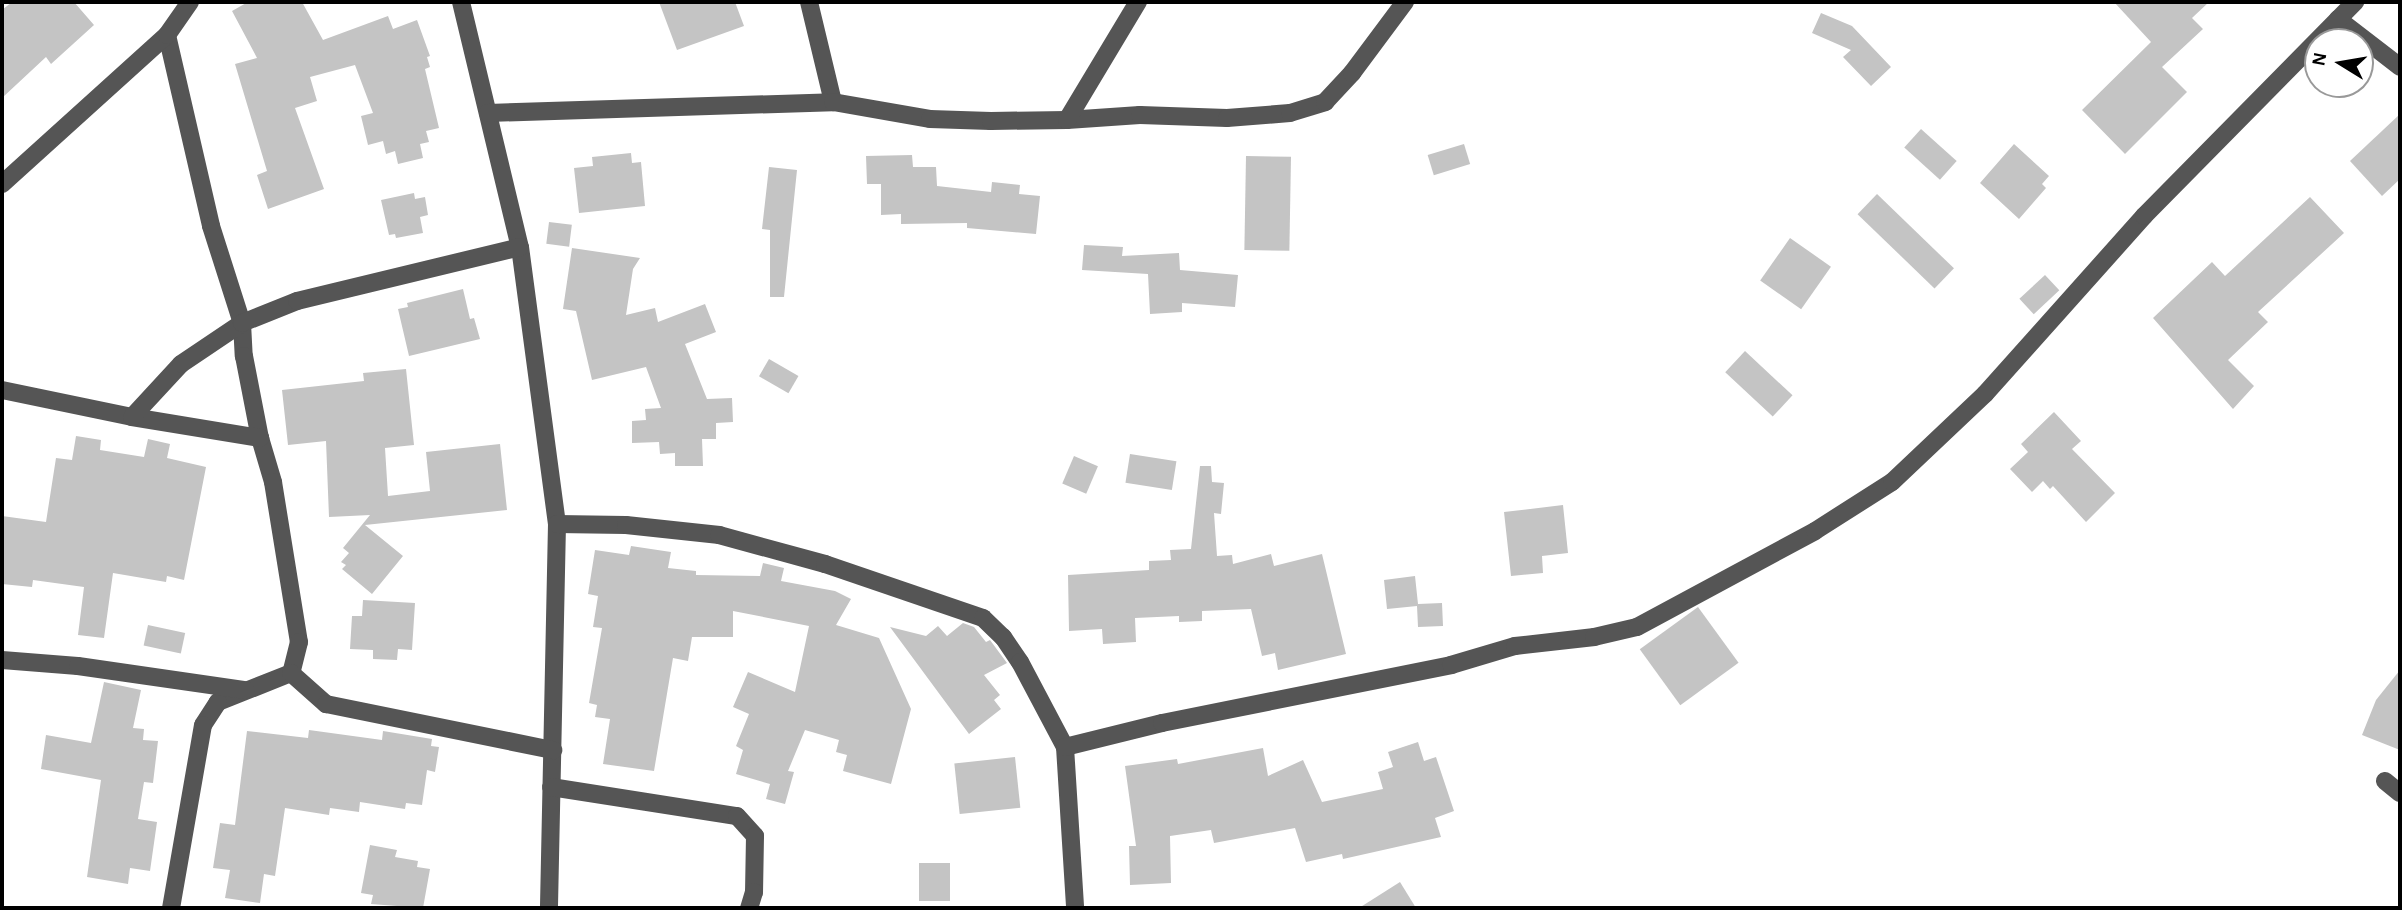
<!DOCTYPE html>
<html>
<head>
<meta charset="utf-8">
<style>
	body { margin:0 }
	#map { position:relative; width:2402px; height:910px; overflow:hidden; background:#fff; font-family:"Alegreya Sans",sans-serif }
	div>[style] { position:absolute }
	.building>* { inset:0; background:#c4c4c4; transform-origin:0 0 }
	.minor>* { height:18px; margin:-9px; padding:0 9px; transform-origin:9px; border-radius:9px; background:#555 }
	span { translate:-50% -50%; white-space:nowrap; text-align:center; line-height:1.15; -webkit-text-stroke:5px #fff; paint-order:stroke }
	.frame { position:absolute; inset:0; border:4px solid #000; pointer-events:none }
	.north { position:absolute; left:2304px; top:28px; width:70px; height:70px; box-sizing:border-box; background:#fff; border:2px solid #999; border-radius:50%; rotate:281deg; font-size:19px; font-weight:700; line-height:28px; text-align:center; color:#000 }
	.north::after { content:''; display:block; margin:auto; width:24px; height:32px; background:#000; clip-path:polygon(50% 0,100% 100%,50% 72%,0 100%) }
</style>
</head>
<body>
<div id="map">
	<div class="building">
		<div style="clip-path:polygon(12px 2px,74px 2px,94px 25px,51px 64px,46px 57px,2px 98px,2px 10px)"></div>
		<div style="clip-path:polygon(248px 2px,302px 2px,323px 40px,388px 16px,393px 29px,417px 20px,430px 56px,427px 57px,430px 67px,425px 69px,439px 128px,426px 131px,429px 142px,420px 144px,423px 158px,398px 164px,395px 151px,386px 154px,383px 141px,368px 145px,361px 116px,373px 113px,355px 65px,310px 77px,317px 101px,295px 108px,324px 189px,268px 209px,257px 175px,267px 171px,235px 64px,257px 58px,232px 11px)"></div>
		<div style="clip-path:polygon(659px 2px,735px 2px,744px 26px,677px 50px)"></div>
		<div style="clip-path:polygon(2114px 2px,2209px 2px,2192px 18px,2203px 29px,2162px 67px,2187px 92px,2125px 154px,2082px 110px,2151px 42px)"></div>
		<div style="clip-path:polygon(1821px 13px,1852px 26px,1891px 67px,1871px 86px,1843px 57px,1851px 50px,1812px 33px)"></div>
		<div style="clip-path:polygon(2400px 114px,2400px 179px,2382px 196px,2350px 161px)"></div>
		<div style="left:1921px;top:129px;width:48px;height:25px;rotate:42deg"></div>
		<div style="left:1464px;top:144px;width:21px;height:38px;rotate:73deg"></div>
		<div style="clip-path:polygon(2014px 144px,2049px 176px,2042px 184px,2046px 188px,2019px 219px,1980px 183px)"></div>
		<div style="clip-path:polygon(631px 153px,632px 163px,641px 162px,645px 206px,579px 213px,574px 168px,593px 166px,592px 157px)"></div>
		<div style="clip-path:polygon(912px 155px,913px 167px,936px 167px,937px 186px,991px 192px,992px 182px,1020px 185px,1019px 194px,1040px 196px,1036px 234px,967px 228px,967px 223px,901px 224px,901px 214px,881px 215px,881px 184px,867px 184px,866px 156px)"></div>
		<div style="left:1246px;top:156px;width:45px;height:94px;rotate:1deg"></div>
		<div style="clip-path:polygon(769px 167px,797px 170px,784px 297px,770px 297px,770px 230px,762px 229px)"></div>
		<div style="clip-path:polygon(414px 193px,415px 199px,425px 197px,428px 215px,420px 217px,423px 233px,396px 238px,395px 234px,389px 235px,381px 200px)"></div>
		<div style="left:1877px;top:194px;width:107px;height:28px;rotate:44deg"></div>
		<div style="clip-path:polygon(2310px 197px,2344px 233px,2258px 312px,2268px 322px,2228px 360px,2254px 386px,2233px 409px,2153px 318px,2212px 262px,2225px 276px)"></div>
		<div style="left:549px;top:222px;width:23px;height:22px;rotate:7deg"></div>
		<div style="left:1790px;top:238px;width:50px;height:52px;rotate:35deg"></div>
		<div style="clip-path:polygon(1084px 245px,1123px 247px,1122px 256px,1179px 253px,1180px 270px,1238px 275px,1235px 307px,1182px 303px,1182px 312px,1150px 314px,1148px 274px,1082px 270px)"></div>
		<div style="clip-path:polygon(572px 248px,640px 258px,633px 269px,626px 315px,655px 308px,658px 322px,705px 304px,716px 332px,685px 344px,707px 399px,732px 398px,733px 422px,716px 423px,716px 439px,702px 439px,703px 466px,675px 466px,675px 453px,660px 454px,659px 442px,632px 443px,632px 421px,646px 420px,645px 409px,661px 408px,646px 367px,592px 380px,576px 311px,563px 309px)"></div>
		<div style="left:2045px;top:275px;width:21px;height:35px;rotate:47deg"></div>
		<div style="clip-path:polygon(463px 289px,470px 319px,474px 318px,480px 339px,409px 356px,398px 309px,408px 307px,407px 303px)"></div>
		<div style="left:1745px;top:351px;width:65px;height:29px;rotate:43deg"></div>
		<div style="left:769px;top:359px;width:34px;height:20px;rotate:30deg"></div>
		<div style="clip-path:polygon(406px 369px,414px 445px,385px 448px,388px 496px,430px 491px,426px 452px,500px 444px,507px 510px,365px 525px,403px 556px,372px 594px,342px 569px,346px 565px,341px 562px,349px 553px,343px 548px,370px 515px,329px 517px,326px 441px,288px 445px,282px 390px,364px 381px,363px 373px)"></div>
		<div style="clip-path:polygon(2054px 412px,2081px 441px,2072px 449px,2115px 493px,2086px 522px,2053px 486px,2050px 489px,2043px 481px,2032px 492px,2010px 469px,2028px 452px,2021px 444px)"></div>
		<div style="clip-path:polygon(76px 436px,101px 440px,100px 450px,144px 457px,148px 439px,170px 444px,167px 458px,206px 467px,184px 580px,167px 576px,166px 582px,113px 573px,104px 638px,78px 635px,84px 587px,33px 580px,32px 587px,2px 584px,2px 516px,46px 522px,56px 458px,72px 460px)"></div>
		<div style="left:1130px;top:454px;width:47px;height:29px;rotate:9deg"></div>
		<div style="left:1074px;top:456px;width:26px;height:30px;rotate:23deg"></div>
		<div style="clip-path:polygon(1200px 466px,1211px 466px,1212px 482px,1224px 483px,1221px 514px,1214px 513px,1217px 556px,1232px 555px,1233px 564px,1271px 554px,1274px 566px,1322px 554px,1346px 654px,1278px 670px,1275px 653px,1262px 656px,1251px 609px,1202px 611px,1202px 621px,1179px 622px,1179px 616px,1135px 618px,1136px 642px,1103px 644px,1102px 629px,1069px 631px,1068px 575px,1149px 570px,1149px 561px,1171px 560px,1170px 550px,1191px 549px)"></div>
		<div style="clip-path:polygon(1563px 505px,1568px 553px,1542px 556px,1543px 573px,1511px 576px,1504px 512px)"></div>
		<div style="clip-path:polygon(631px 546px,671px 552px,668px 568px,696px 571px,696px 575px,760px 576px,763px 563px,784px 568px,781px 581px,835px 591px,851px 599px,836px 625px,879px 638px,911px 709px,891px 784px,843px 771px,847px 755px,836px 752px,839px 740px,805px 730px,788px 771px,794px 772px,785px 804px,766px 799px,770px 784px,736px 774px,743px 750px,736px 746px,749px 714px,733px 707px,748px 672px,795px 692px,809px 626px,733px 611px,733px 637px,692px 637px,688px 661px,673px 658px,654px 771px,603px 764px,610px 719px,595px 717px,597px 705px,589px 703px,602px 628px,593px 627px,598px 596px,588px 594px,595px 550px,629px 555px)"></div>
		<div style="clip-path:polygon(1415px 576px,1418px 604px,1442px 603px,1443px 626px,1418px 627px,1417px 606px,1387px 609px,1384px 580px)"></div>
		<div style="clip-path:polygon(363px 600px,415px 603px,412px 650px,398px 649px,397px 660px,373px 659px,373px 650px,350px 649px,352px 616px,362px 616px)"></div>
		<div style="left:1698px;top:607px;width:69px;height:72px;rotate:54deg"></div>
		<div style="clip-path:polygon(963px 623px,974px 627px,986px 642px,990px 640px,1007px 663px,984px 675px,1000px 695px,994px 700px,1001px 709px,969px 734px,890px 627px,926px 636px,938px 626px,947px 636px)"></div>
		<div style="left:148px;top:625px;width:38px;height:21px;rotate:12deg"></div>
		<div style="clip-path:polygon(2400px 670px,2400px 750px,2362px 735px,2376px 700px)"></div>
		<div style="clip-path:polygon(104px 682px,141px 690px,133px 728px,144px 729px,143px 740px,158px 741px,153px 783px,144px 782px,138px 819px,157px 822px,150px 871px,130px 868px,128px 884px,87px 877px,101px 780px,41px 769px,46px 735px,91px 743px)"></div>
		<div style="clip-path:polygon(309px 730px,382px 740px,383px 731px,432px 739px,431px 746px,439px 747px,435px 772px,427px 770px,422px 805px,406px 803px,405px 809px,360px 802px,359px 812px,330px 808px,329px 815px,285px 808px,275px 876px,264px 874px,260px 903px,225px 898px,230px 870px,213px 868px,220px 823px,235px 825px,247px 731px,308px 738px)"></div>
		<div style="clip-path:polygon(1418px 742px,1424px 761px,1436px 757px,1454px 811px,1435px 818px,1441px 837px,1343px 859px,1342px 854px,1306px 862px,1295px 828px,1214px 843px,1211px 830px,1170px 836px,1171px 883px,1130px 885px,1129px 846px,1136px 846px,1125px 766px,1177px 759px,1178px 764px,1263px 748px,1268px 776px,1303px 760px,1322px 802px,1383px 789px,1378px 772px,1393px 767px,1388px 752px)"></div>
		<div style="left:1015px;top:757px;width:51px;height:61px;rotate:84deg"></div>
		<div style="clip-path:polygon(370px 845px,397px 850px,395px 857px,418px 861px,417px 867px,430px 869px,423px 908px,371px 904px,373px 895px,361px 893px)"></div>
		<div style="left:919px;top:863px;width:31px;height:38px"></div>
		<div style="clip-path:polygon(1400px 882px,1416px 908px,1359px 908px)"></div>
	</div>
	<div class="minor">
		<div style="left:461px;top:2px;width:252px;rotate:76.5deg"></div>
		<div style="left:520px;top:247px;width:279px;rotate:82.4deg"></div>
		<div style="left:557px;top:524px;width:384px;rotate:91.2deg"></div>
		<div style="left:809px;top:2px;width:103px;rotate:76.5deg"></div>
		<div style="left:2338px;top:19px;width:78px;rotate:37.7deg"></div>
		<div style="left:167px;top:35px;width:196px;rotate:77deg"></div>
		<div style="left:211px;top:226px;width:102px;rotate:72.3deg"></div>
		<div style="left:242px;top:323px;width:33px;rotate:87deg"></div>
		<div style="left:244px;top:356px;width:84px;rotate:79deg"></div>
		<div style="left:260px;top:438px;width:46px;rotate:73.5deg"></div>
		<div style="left:273px;top:482px;width:162px;rotate:80.8deg"></div>
		<div style="left:299px;top:642px;width:32px;rotate:104deg"></div>
		<div style="left:291px;top:673px;width:79px;rotate:158.3deg"></div>
		<div style="left:218px;top:702px;width:27px;rotate:123deg"></div>
		<div style="left:203px;top:725px;width:186px;rotate:99.9deg"></div>
		<div style="left:488px;top:113px;width:345px;rotate:-1.8deg"></div>
		<div style="left:833px;top:102px;width:98px;rotate:9.9deg"></div>
		<div style="left:930px;top:119px;width:61px;rotate:1.9deg"></div>
		<div style="left:991px;top:121px;width:76px;rotate:-0.8deg"></div>
		<div style="left:1067px;top:120px;width:73px;rotate:-3.9deg"></div>
		<div style="left:1140px;top:115px;width:87px;rotate:2deg"></div>
		<div style="left:1227px;top:118px;width:63px;rotate:-4.5deg"></div>
		<div style="left:1290px;top:113px;width:37px;rotate:-17deg"></div>
		<div style="left:1325px;top:102px;width:40px;rotate:-47deg"></div>
		<div style="left:1352px;top:73px;width:89px;rotate:-53.3deg"></div>
		<div style="left:1067px;top:120px;width:138px;rotate:-59deg"></div>
		<div style="left:2px;top:184px;width:222px;rotate:-42.1deg"></div>
		<div style="left:167px;top:35px;width:40px;rotate:-55.1deg"></div>
		<div style="left:2px;top:390px;width:133px;rotate:11.7deg"></div>
		<div style="left:132px;top:417px;width:130px;rotate:9.3deg"></div>
		<div style="left:132px;top:417px;width:72px;rotate:-47.2deg"></div>
		<div style="left:181px;top:364px;width:73px;rotate:-33.9deg"></div>
		<div style="left:242px;top:323px;width:59px;rotate:-21.8deg"></div>
		<div style="left:297px;top:301px;width:229px;rotate:-13.6deg"></div>
		<div style="left:557px;top:524px;width:69px;rotate:0.8deg"></div>
		<div style="left:626px;top:525px;width:94px;rotate:6.1deg"></div>
		<div style="left:719px;top:535px;width:110px;rotate:15.3deg"></div>
		<div style="left:825px;top:564px;width:167px;rotate:18.9deg"></div>
		<div style="left:983px;top:618px;width:28px;rotate:44deg"></div>
		<div style="left:1003px;top:637px;width:30px;rotate:56deg"></div>
		<div style="left:1020px;top:662px;width:96px;rotate:62.1deg"></div>
		<div style="left:1065px;top:747px;width:161px;rotate:86.4deg"></div>
		<div style="left:2px;top:660px;width:76px;rotate:4.5deg"></div>
		<div style="left:78px;top:666px;width:169px;rotate:8.2deg"></div>
		<div style="left:291px;top:673px;width:47px;rotate:41.5deg"></div>
		<div style="left:326px;top:704px;width:232px;rotate:11.5deg"></div>
		<div style="left:1065px;top:747px;width:100px;rotate:-13.9deg"></div>
		<div style="left:1162px;top:723px;width:295px;rotate:-11.3deg"></div>
		<div style="left:1451px;top:665px;width:67px;rotate:-16.5deg"></div>
		<div style="left:1515px;top:646px;width:80px;rotate:-6.5deg"></div>
		<div style="left:1594px;top:637px;width:44px;rotate:-13.1deg"></div>
		<div style="left:1637px;top:627px;width:202px;rotate:-28.3deg"></div>
		<div style="left:1815px;top:531px;width:91px;rotate:-32.5deg"></div>
		<div style="left:1892px;top:482px;width:128px;rotate:-43.4deg"></div>
		<div style="left:1985px;top:394px;width:239px;rotate:-48.2deg"></div>
		<div style="left:2144px;top:216px;width:301px;rotate:-45.4deg"></div>
		<div style="left:2385px;top:781px;width:19px;rotate:39deg"></div>
		<div style="left:551px;top:787px;width:188px;rotate:8.9deg"></div>
		<div style="left:737px;top:816px;width:27px;rotate:48deg"></div>
		<div style="left:755px;top:836px;width:56px;rotate:91deg"></div>
		<div style="left:754px;top:892px;width:17px;rotate:107deg"></div>
	</div>
	<div class="frame"></div>
	<div class="north">N</div>
</div>
</body>
</html>
